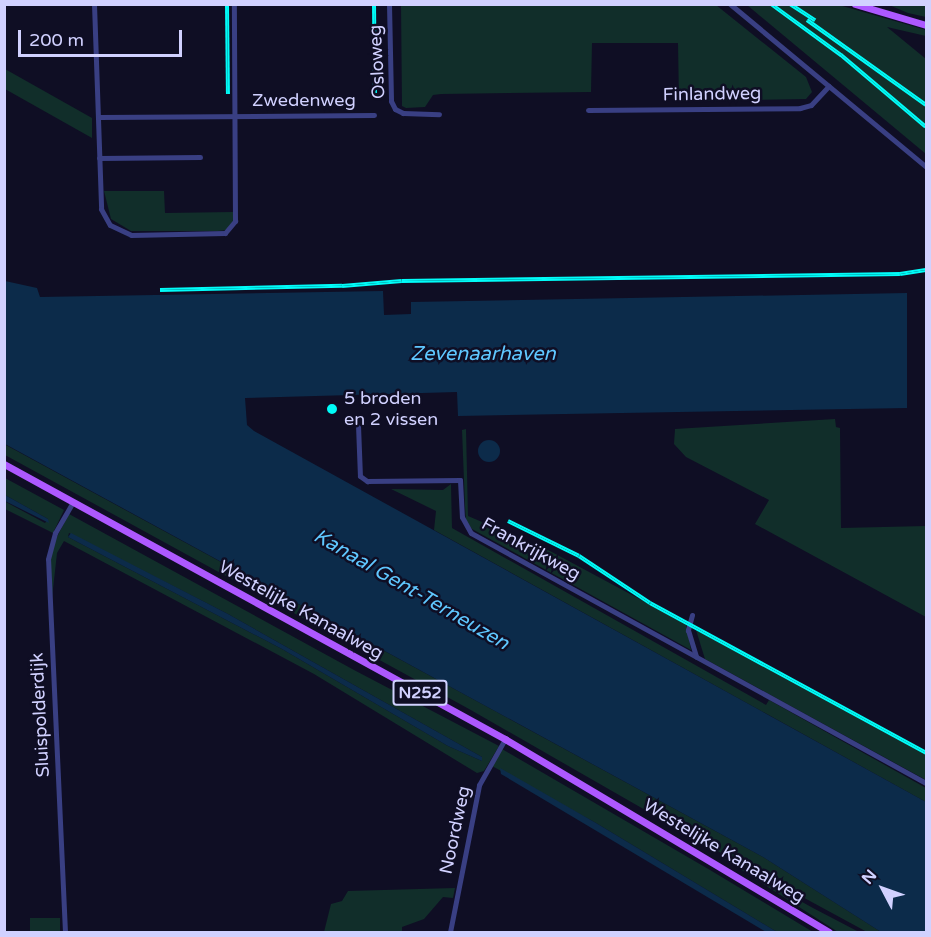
<!DOCTYPE html>
<html>
<head>
<meta charset="utf-8">
<style>
	body { margin:0 }
	#map { position:relative; width:931px; height:937px; overflow:hidden; background:#0f0e24; font-family:"Varela Round",sans-serif }
	div>[style] { position:absolute }
	.green>* { inset:0; background:#112e2a; transform-origin:0 0 }
	.water>* { inset:0; background:#0c2b4a }
	.round { border-radius:50% }
	.minor>* { height:5px; margin:-2.5px; padding:0 2.5px; transform-origin:2.5px; border-radius:2.5px; background:#393f83 }
	.major>* { height:7px; margin:-3.5px; padding:0 3.5px; transform-origin:3.5px; border-radius:3.5px; background:#ad58ff }
	.rail>* { height:4px; margin-top:-2px; transform-origin:0; background:repeating-linear-gradient(90deg,#0f0e24 0 4.5px,#00fcf8 0 9px); box-sizing:border-box; border-block:2px solid #00fcf8 }
	.dots>* { width:16px; height:16px; translate:-50% -50%; box-sizing:border-box; border:3px solid #0f0e24; border-radius:50% }
	span { translate:-50% -50%; white-space:nowrap; text-align:center; line-height:1.15; -webkit-text-stroke:5px #0f0e24; paint-order:stroke }
	.shield-label span { padding:2px 4px; background:#0f0e24; border:2px solid; border-radius:4px; -webkit-text-stroke-width:0 }
	.shield-label { font-size:16px; color:#d1d1ff; font-weight:700 }
	.street-label { font-size:18px; color:#d1d1ff }
	.poi-label { font-size:18px; color:#d1d1ff }
	.left { translate:0 -50%; text-align:left }
	.water-label { font-size:20px; color:#5fc7ff; font-style:italic }
	.frame { position:absolute; inset:0; border:6px solid #d1d1ff; pointer-events:none }
	.north { position:absolute; left:853px; top:859px; width:60px; height:60px; -webkit-text-stroke:4px #0f0e24; paint-order:stroke; rotate:311deg; font-size:16px; font-weight:700; line-height:24px; text-align:center; color:#d1d1ff }
	.north::after { content:''; display:block; margin:auto; width:21px; height:27px; background:#d1d1ff; clip-path:polygon(50% 0,100% 100%,50% 72%,0 100%) }
	.scale { position:absolute; left:18px; top:30px; width:164px; height:27px; box-sizing:border-box; border:3px solid #d1d1ff; border-top:0; padding-left:8px; font-size:18px; line-height:21px; white-space:nowrap; color:#d1d1ff; -webkit-text-stroke:4px #0f0e24; paint-order:stroke }
</style>
</head>
<body>
<div id="map">
	<div class="green">
		<div style="clip-path:polygon(401px 5px,716px 5px,806px 77px,812px 92px,806px 99px,679px 101px,678px 43px,592px 43px,591px 92px,441px 94px,433px 95px,425px 107px,406px 108px,402px 106px)"></div>
		<div style="clip-path:polygon(747px 5px,839px 5px,926px 30px,926px 36px,887px 27px,926px 59px,926px 154px)"></div>
		<div style="clip-path:polygon(889px 5px,926px 5px,926px 17px,908px 13px)"></div>
		<div style="clip-path:polygon(5px 69px,92px 118px,92px 138px,5px 89px)"></div>
		<div style="clip-path:polygon(104px 191px,164px 191px,165px 213px,233px 212px,234px 220px,227px 230px,218px 231px,131px 231px,111px 219px)"></div>
		<div style="clip-path:polygon(835px 419px,836px 427px,840px 428px,841px 528px,926px 526px,926px 617px,755px 524px,769px 500px,686px 457px,674px 444px,675px 429px)"></div>
		<div style="clip-path:polygon(466px 429px,468px 516px,550px 551px,686px 624px,691px 650px,472px 529px,466px 521px,465px 506px,462px 430px)"></div>
		<div style="clip-path:polygon(4px 444px,763px 857px,881px 932px,867px 932px,701px 842px,469px 709px,5px 455px)"></div>
		<div style="clip-path:polygon(5px 478px,64px 510px,53px 533px,5px 509px,4px 501px,45px 523px,48px 519px,5px 495px)"></div>
		<div style="clip-path:polygon(451px 484px,452px 528px,766px 705px,769px 700px,926px 788px,926px 802px,434px 530px,436px 511px,391px 489px,443px 490px)"></div>
		<div style="clip-path:polygon(evenodd,69px 514px,354px 670px,499px 746px,484px 771px,477px 773px,314px 674px,64px 541px,57px 553px,52px 598px,50px 550px,69px 514px,69px 533px,228px 614px,482px 757px,482px 761px,448px 746px,282px 649px,68px 537px,69px 533px)"></div>
		<div style="clip-path:polygon(696px 630px,926px 751px,926px 780px,705px 659px)"></div>
		<div style="clip-path:polygon(502px 749px,710px 870px,813px 932px,777px 932px,596px 823px,492px 766px)"></div>
		<div style="clip-path:polygon(721px 857px,813px 908px,859px 932px,838px 932px)"></div>
		<div style="clip-path:polygon(455px 888px,453px 898px,443px 897px,424px 919px,402px 927px,402px 932px,324px 932px,331px 904px,342px 901px,348px 891px)"></div>
		<div style="left:60px;top:918px;width:14px;height:30px;rotate:90deg"></div>
	</div>
	<div class="water">
		<div style="clip-path:polygon(5px 281px,37px 288px,40px 297px,383px 291px,384px 315px,411px 314px,411px 302px,907px 293px,907px 408px,458px 416px,457px 392px,245px 398px,247px 425px,254px 431px,926px 802px,926px 932px,881px 932px,763px 857px,5px 444px)"></div>
		<div class="round" style="left:478px;top:440px;width:22px;height:22px"></div>
		<div style="clip-path:polygon(5px 495px,48px 519px,49px 523px,5px 501px)"></div>
		<div style="clip-path:polygon(71px 533px,228px 614px,482px 757px,482px 761px,448px 746px,282px 649px,68px 537px)"></div>
		<div style="clip-path:polygon(500px 768px,596px 823px,777px 932px,766px 932px,501px 774px)"></div>
	</div>
	<div class="minor">
		<div style="left:94px;top:4px;width:205px;rotate:88deg"></div>
		<div style="left:101px;top:209px;width:18px;rotate:61deg"></div>
		<div style="left:110px;top:225px;width:23px;rotate:25deg"></div>
		<div style="left:131px;top:235px;width:94px;rotate:-1.2deg"></div>
		<div style="left:225px;top:233px;width:16px;rotate:-50deg"></div>
		<div style="left:235px;top:221px;width:217px;rotate:-90.3deg"></div>
		<div style="left:389px;top:4px;width:97px;rotate:88.8deg"></div>
		<div style="left:391px;top:101px;width:9px;rotate:63deg"></div>
		<div style="left:395px;top:109px;width:9px;rotate:27deg"></div>
		<div style="left:403px;top:113px;width:36px;rotate:2deg"></div>
		<div style="left:730px;top:4px;width:255px;rotate:39.7deg"></div>
		<div style="left:588px;top:110px;width:212px;rotate:-0.5deg"></div>
		<div style="left:800px;top:108px;width:11px;rotate:-15deg"></div>
		<div style="left:811px;top:105px;width:26px;rotate:-47deg"></div>
		<div style="left:99px;top:117px;width:275px;rotate:-0.4deg"></div>
		<div style="left:99px;top:158px;width:101px;rotate:-0.6deg"></div>
		<div style="left:358px;top:425px;width:51px;rotate:87.8deg"></div>
		<div style="left:360px;top:476px;width:9px;rotate:36deg"></div>
		<div style="left:367px;top:481px;width:93px;rotate:-0.6deg"></div>
		<div style="left:460px;top:480px;width:37px;rotate:87deg"></div>
		<div style="left:462px;top:517px;width:18px;rotate:61deg"></div>
		<div style="left:471px;top:533px;width:519px;rotate:28.79deg"></div>
		<div style="left:692px;top:615px;width:16px;rotate:105deg"></div>
		<div style="left:688px;top:630px;width:28px;rotate:73deg"></div>
		<div style="left:65px;top:932px;width:373px;rotate:-92.6deg"></div>
		<div style="left:48px;top:559px;width:27px;rotate:-75deg"></div>
		<div style="left:55px;top:533px;width:36px;rotate:-60deg"></div>
		<div style="left:450px;top:932px;width:150px;rotate:-78.8deg"></div>
		<div style="left:479px;top:785px;width:53px;rotate:-60.5deg"></div>
	</div>
	<div class="major">
		<div style="left:855px;top:4px;width:74px;rotate:16.5deg"></div>
		<div style="left:4px;top:464px;width:572px;rotate:28.76deg"></div>
		<div style="left:505px;top:739px;width:377px;rotate:30.8deg"></div>
	</div>
	<div class="rail">
		<div style="left:227px;top:4px;width:90px;rotate:89.4deg"></div>
		<div style="left:374px;top:4px;width:89px;rotate:89.4deg"></div>
		<div style="left:771px;top:4px;width:87px;rotate:36.1deg"></div>
		<div style="left:841px;top:55px;width:111px;rotate:40.3deg"></div>
		<div style="left:790px;top:4px;width:30px;rotate:33deg"></div>
		<div style="left:807px;top:20px;width:146px;rotate:35.5deg"></div>
		<div style="left:160px;top:290px;width:182px;rotate:-1.3deg"></div>
		<div style="left:342px;top:286px;width:60px;rotate:-4.8deg"></div>
		<div style="left:402px;top:281px;width:498px;rotate:-0.8deg"></div>
		<div style="left:900px;top:274px;width:26px;rotate:-9deg"></div>
		<div style="left:508px;top:521px;width:79px;rotate:26.2deg"></div>
		<div style="left:579px;top:556px;width:85px;rotate:33.5deg"></div>
		<div style="left:650px;top:603px;width:314px;rotate:28.5deg"></div>
	</div>
	<div class="dots">
		<div style="left:332px;top:409px;background:#00fcf8"></div>
	</div>
	<div class="shield-label">
		<span style="left:420px;top:693px">N252</span>
	</div>
	<div class="street-label">
		<span style="left:377px;top:62px;rotate:-93deg">Osloweg</span>
		<span style="left:712px;top:94px;rotate:-1deg">Finlandweg</span>
		<span style="left:304px;top:100px">Zwedenweg</span>
		<span style="left:531px;top:549px;rotate:29deg">Frankrijkweg</span>
		<span style="left:301px;top:610px;rotate:29deg">Westelijke Kanaalweg</span>
		<span style="left:40px;top:715px;rotate:-93deg">Sluispolderdijk</span>
		<span style="left:455px;top:830px;rotate:-78deg">Noordweg</span>
		<span style="left:724px;top:851px;rotate:31deg">Westelijke Kanaalweg</span>
	</div>
	<div class="poi-label">
		<span class="left" style="left:344px;top:409px">5 broden<br>en 2 vissen</span>
	</div>
	<div class="water-label">
		<span style="left:483px;top:354px">Zevenaarhaven</span>
		<span style="left:411px;top:590px;rotate:30deg">Kanaal Gent-Terneuzen</span>
	</div>
	<div class="frame"></div>
	<div class="north">N</div>
	<div class="scale">200 m</div>
</div>
</body>
</html>
